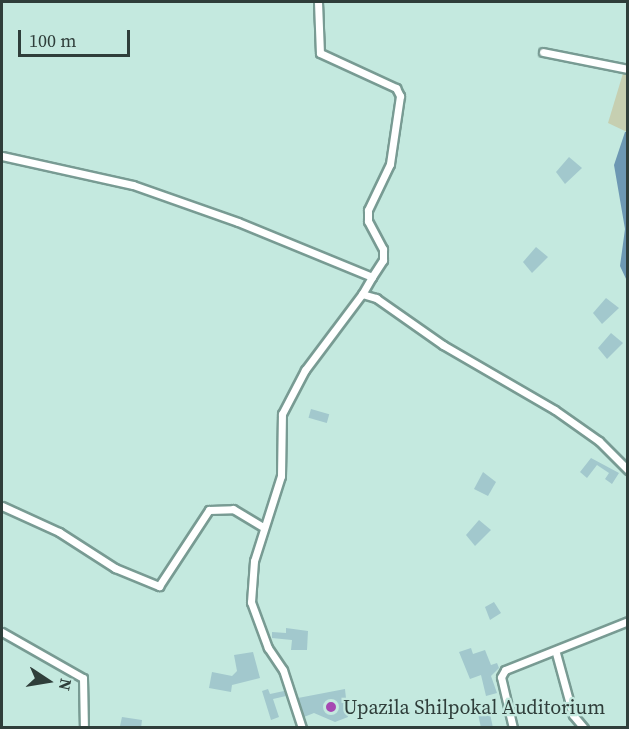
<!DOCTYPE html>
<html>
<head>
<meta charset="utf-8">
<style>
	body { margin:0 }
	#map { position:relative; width:629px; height:729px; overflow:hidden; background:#c4e9df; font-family:"Source Serif 4",serif }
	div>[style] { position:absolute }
	.green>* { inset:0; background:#c6cfb1 }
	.water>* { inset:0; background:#6d98b3 }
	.building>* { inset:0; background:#a2c8cd; transform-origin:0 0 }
	.roads { filter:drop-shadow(2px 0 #789b93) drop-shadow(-2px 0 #789b93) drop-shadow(0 2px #789b93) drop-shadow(0 -2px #789b93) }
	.street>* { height:7px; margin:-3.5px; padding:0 3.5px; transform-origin:3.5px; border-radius:3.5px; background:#fff }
	.dots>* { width:16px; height:16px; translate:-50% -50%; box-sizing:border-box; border:3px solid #c4e9df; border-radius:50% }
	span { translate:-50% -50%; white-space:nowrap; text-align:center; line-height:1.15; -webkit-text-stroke:4.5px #c4e9df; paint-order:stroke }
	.poi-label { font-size:20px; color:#2f3e3a }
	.left { translate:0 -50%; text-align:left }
	.frame { position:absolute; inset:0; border:3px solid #2f3e3a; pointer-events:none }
	.north { position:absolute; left:18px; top:651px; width:60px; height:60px; -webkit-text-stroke:4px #c4e9df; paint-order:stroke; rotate:102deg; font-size:16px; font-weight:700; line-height:24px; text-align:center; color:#2f3e3a }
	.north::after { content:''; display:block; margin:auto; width:21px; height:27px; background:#2f3e3a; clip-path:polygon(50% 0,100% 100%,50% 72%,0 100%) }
	.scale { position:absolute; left:18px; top:30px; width:112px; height:27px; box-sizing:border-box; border:3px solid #2f3e3a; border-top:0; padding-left:8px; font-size:18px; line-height:21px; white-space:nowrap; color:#2f3e3a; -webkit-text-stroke:4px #c4e9df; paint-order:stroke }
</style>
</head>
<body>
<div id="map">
	<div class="green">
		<div style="clip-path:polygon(627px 60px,627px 132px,608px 123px)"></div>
	</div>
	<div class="water">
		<div style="clip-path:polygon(625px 132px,628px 132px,627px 281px,620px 266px,625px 229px,614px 165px)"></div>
	</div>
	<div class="building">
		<div style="clip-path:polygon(569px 157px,582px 168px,565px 184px,556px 172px)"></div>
		<div style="clip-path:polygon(536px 247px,548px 257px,532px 273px,523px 262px)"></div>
		<div style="clip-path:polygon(606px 298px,619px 308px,602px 324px,593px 313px)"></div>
		<div style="clip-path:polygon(611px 333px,623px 343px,607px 359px,598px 348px)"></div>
		<div style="left:311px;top:409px;width:19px;height:9px;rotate:16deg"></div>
		<div style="clip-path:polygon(591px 458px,619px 473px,612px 484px,605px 479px,609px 473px,597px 465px,587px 478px,580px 472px)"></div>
		<div style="clip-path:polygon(483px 472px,496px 482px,488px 496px,474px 489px)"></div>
		<div style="clip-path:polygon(479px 520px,491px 530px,475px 546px,466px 535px)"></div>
		<div style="clip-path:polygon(494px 602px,501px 613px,490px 620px,485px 607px)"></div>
		<div style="clip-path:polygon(286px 628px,308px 631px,307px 650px,291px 650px,292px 640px,272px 638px,272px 632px,286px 633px)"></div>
		<div style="clip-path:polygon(471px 648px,473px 654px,485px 650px,491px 665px,497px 663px,499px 668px,491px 676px,497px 693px,486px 696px,481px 675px,470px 679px,459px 652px)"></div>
		<div style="clip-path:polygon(253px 652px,260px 678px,232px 685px,231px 692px,209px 688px,212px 672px,232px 676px,237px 671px,234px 655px)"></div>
		<div style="clip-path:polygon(268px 689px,270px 694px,284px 691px,286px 696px,273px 699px,279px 717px,271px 720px,262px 691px)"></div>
		<div style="clip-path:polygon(345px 689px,348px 717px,335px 722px,314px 713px,304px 717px,298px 698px)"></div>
		<div style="clip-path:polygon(477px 709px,489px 709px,493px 728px,481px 728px)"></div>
		<div style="clip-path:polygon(122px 717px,142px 720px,141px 728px,120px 726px)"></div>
	</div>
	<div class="roads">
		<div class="street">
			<div style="left:318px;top:2px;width:51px;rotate:87.8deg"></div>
			<div style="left:320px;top:53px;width:84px;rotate:24.7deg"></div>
			<div style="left:396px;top:88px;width:9px;rotate:63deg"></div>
			<div style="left:400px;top:96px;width:69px;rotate:98.4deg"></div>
			<div style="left:390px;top:164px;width:51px;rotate:115.6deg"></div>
			<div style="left:368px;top:210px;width:11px;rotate:90deg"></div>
			<div style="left:368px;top:221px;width:32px;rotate:62deg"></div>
			<div style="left:383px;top:249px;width:11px;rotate:90deg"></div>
			<div style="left:383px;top:260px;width:20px;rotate:123deg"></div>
			<div style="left:543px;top:52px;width:87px;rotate:11.3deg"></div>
			<div style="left:2px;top:156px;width:134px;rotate:12.5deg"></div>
			<div style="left:133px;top:185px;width:111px;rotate:19.4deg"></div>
			<div style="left:238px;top:222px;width:145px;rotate:22.3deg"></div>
			<div style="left:372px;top:277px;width:20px;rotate:120deg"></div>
			<div style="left:362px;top:294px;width:15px;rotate:16deg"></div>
			<div style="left:376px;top:298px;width:82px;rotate:35deg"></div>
			<div style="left:443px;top:345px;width:129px;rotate:30.1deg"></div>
			<div style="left:555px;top:410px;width:54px;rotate:35.2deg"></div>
			<div style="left:599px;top:441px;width:41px;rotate:45deg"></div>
			<div style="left:2px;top:506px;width:63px;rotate:24.5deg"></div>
			<div style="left:59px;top:532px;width:67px;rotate:32.7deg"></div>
			<div style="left:115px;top:568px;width:48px;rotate:22.2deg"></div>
			<div style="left:159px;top:586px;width:91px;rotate:-56.7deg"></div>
			<div style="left:209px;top:510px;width:24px;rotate:-2deg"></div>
			<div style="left:233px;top:509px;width:33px;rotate:31deg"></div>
			<div style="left:2px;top:632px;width:93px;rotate:29.6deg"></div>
			<div style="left:83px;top:678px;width:50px;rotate:88.9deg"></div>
			<div style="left:556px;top:653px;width:64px;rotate:74.7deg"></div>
			<div style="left:573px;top:715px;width:17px;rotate:50deg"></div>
			<div style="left:302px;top:728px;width:61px;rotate:-108.1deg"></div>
			<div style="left:283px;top:670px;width:27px;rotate:-124deg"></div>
			<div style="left:268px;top:648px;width:49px;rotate:-110.3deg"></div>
			<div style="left:251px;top:602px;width:41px;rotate:-85.8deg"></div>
			<div style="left:254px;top:561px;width:89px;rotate:-72.4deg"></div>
			<div style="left:281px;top:476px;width:62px;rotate:-89.1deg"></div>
			<div style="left:282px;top:414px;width:50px;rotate:-62.4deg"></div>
			<div style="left:305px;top:370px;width:95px;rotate:-53.1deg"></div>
			<div style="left:513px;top:728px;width:52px;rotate:-103.2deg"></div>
			<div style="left:501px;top:677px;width:8px;rotate:-60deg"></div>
			<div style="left:505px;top:670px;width:132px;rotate:-21.7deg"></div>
		</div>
	</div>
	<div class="dots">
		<div style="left:331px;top:707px;background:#a648b2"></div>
	</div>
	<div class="poi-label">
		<span class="left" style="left:343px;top:707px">Upazila Shilpokal Auditorium</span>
	</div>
	<div class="frame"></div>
	<div class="north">N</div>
	<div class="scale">100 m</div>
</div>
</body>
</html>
